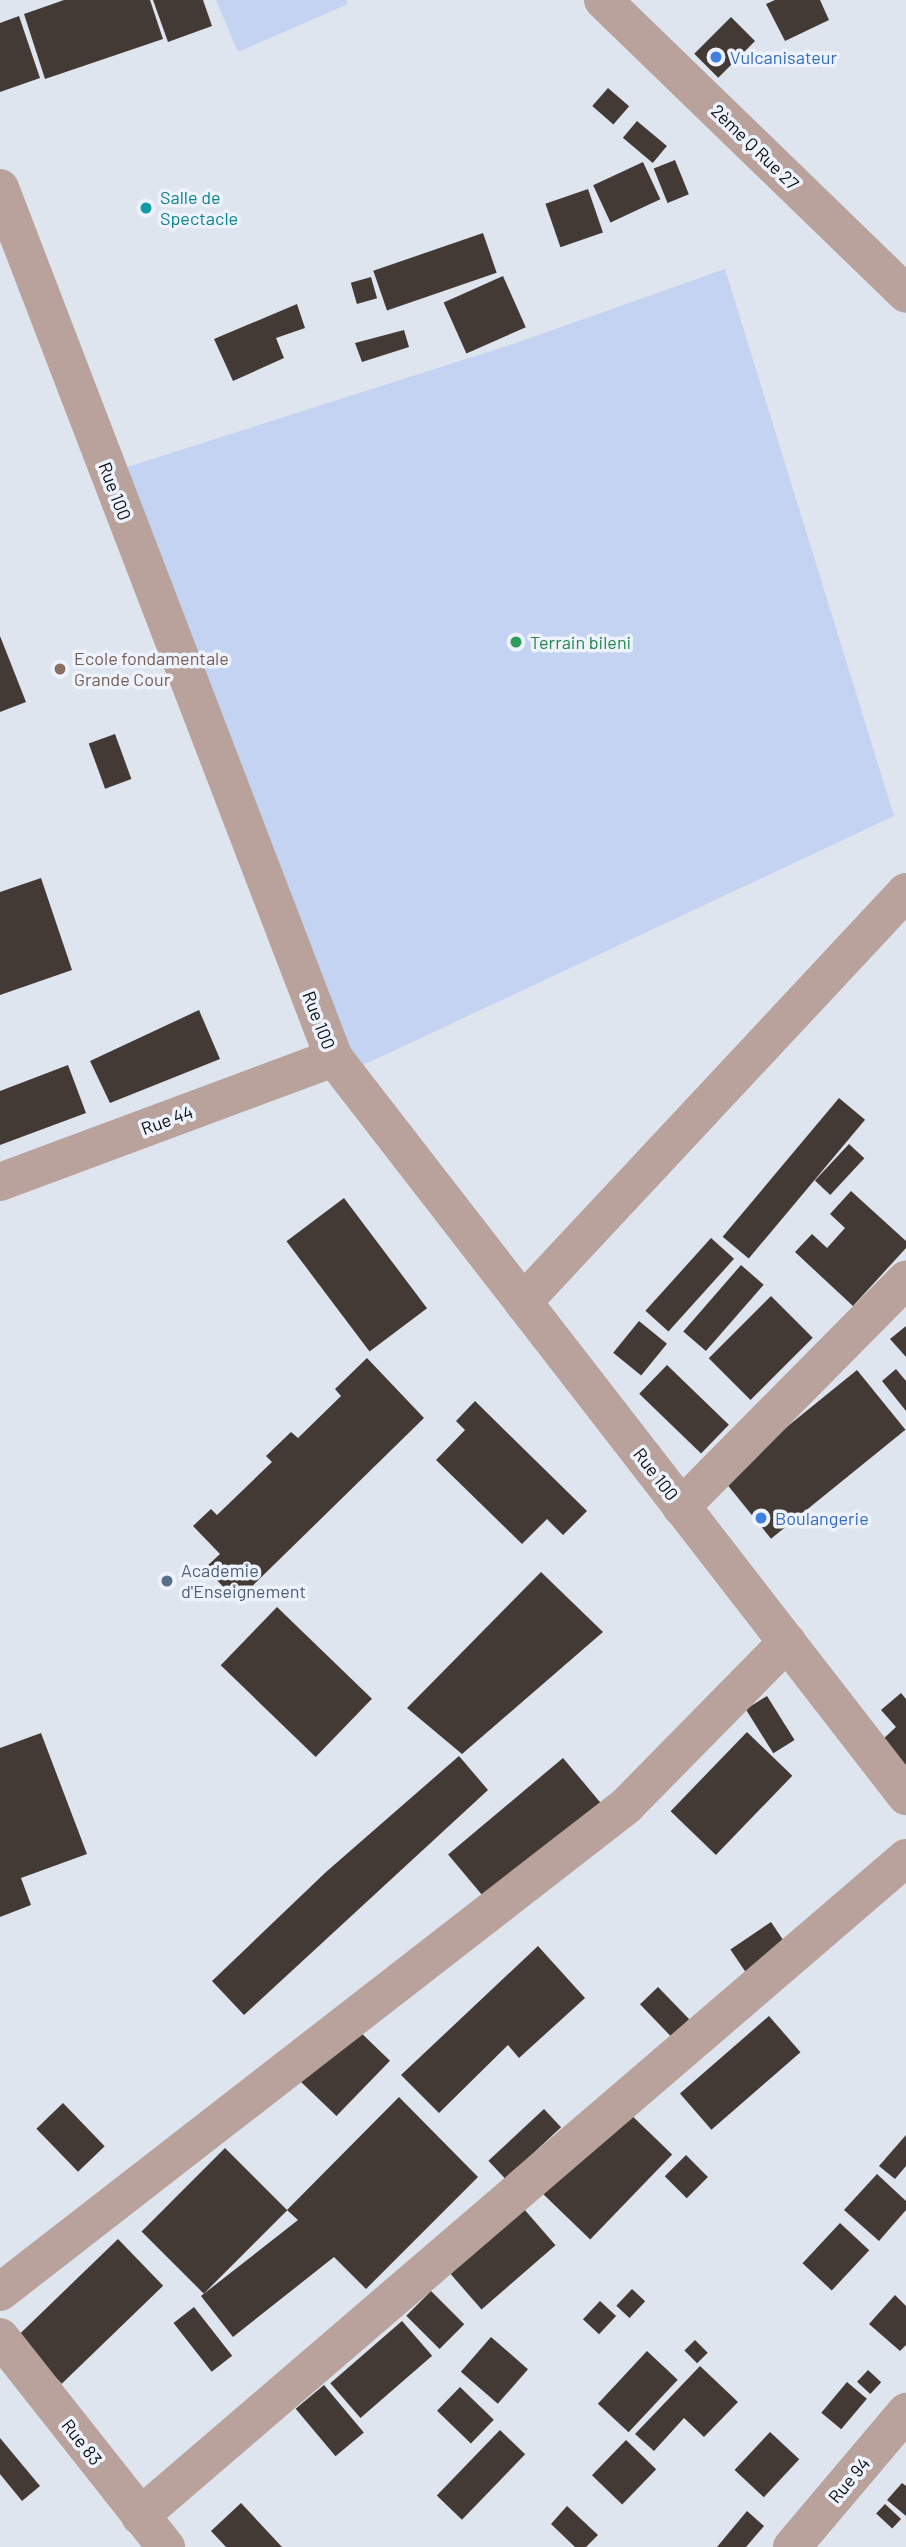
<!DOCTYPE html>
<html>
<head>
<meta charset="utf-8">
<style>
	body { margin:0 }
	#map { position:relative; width:906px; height:2547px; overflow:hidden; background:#dfe5ef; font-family:Barlow,sans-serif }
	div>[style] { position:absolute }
	.green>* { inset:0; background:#c4d3f1 }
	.building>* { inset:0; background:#433a35; transform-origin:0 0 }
	.minor>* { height:38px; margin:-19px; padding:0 19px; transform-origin:19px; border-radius:19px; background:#b8a29b }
	.dots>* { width:19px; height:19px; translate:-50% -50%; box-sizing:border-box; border:4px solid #edf2fc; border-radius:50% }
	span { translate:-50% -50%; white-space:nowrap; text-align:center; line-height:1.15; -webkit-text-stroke:7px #edf2fc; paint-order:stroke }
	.shop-label { font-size:18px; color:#366cbe }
	.left { translate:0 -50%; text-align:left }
	.street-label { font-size:18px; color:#0a0b0f }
	.culture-label { font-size:18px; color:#0d838f }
	.leisure-label { font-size:18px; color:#27864d }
	.education-label { font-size:18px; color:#785e54 }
	.service-label { font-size:18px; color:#4e5e75 }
</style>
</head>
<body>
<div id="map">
	<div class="green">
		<div style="clip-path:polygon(216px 0,346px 0,348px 4px,238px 52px)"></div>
		<div style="clip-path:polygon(725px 269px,894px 816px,357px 1068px,124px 468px,513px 344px)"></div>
	</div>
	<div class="building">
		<div style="clip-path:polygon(64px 0,150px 0,163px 39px,45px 79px,24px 14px)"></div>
		<div style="clip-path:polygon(153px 0,203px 0,212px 26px,168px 42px)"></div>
		<div style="clip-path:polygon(775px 0,820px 0,829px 20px,785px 41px,766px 4px)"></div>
		<div style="clip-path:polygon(19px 16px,40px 78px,0 92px,0 23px)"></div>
		<div style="left:731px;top:17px;width:34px;height:52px;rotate:45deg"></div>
		<div style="left:608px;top:88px;width:28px;height:24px;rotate:41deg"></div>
		<div style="left:637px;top:121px;width:39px;height:22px;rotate:40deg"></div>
		<div style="left:675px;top:160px;width:37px;height:23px;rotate:68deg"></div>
		<div style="left:643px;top:162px;width:41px;height:55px;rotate:65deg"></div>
		<div style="left:588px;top:189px;width:46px;height:45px;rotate:71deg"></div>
		<div style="left:483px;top:233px;width:42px;height:116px;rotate:71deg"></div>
		<div style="left:503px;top:276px;width:56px;height:65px;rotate:66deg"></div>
		<div style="left:371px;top:277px;width:22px;height:21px;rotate:74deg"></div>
		<div style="clip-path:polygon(297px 304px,305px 328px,276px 338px,284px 358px,233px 381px,214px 339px)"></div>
		<div style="clip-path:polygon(404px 330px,409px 347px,362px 362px,355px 343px)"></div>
		<div style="clip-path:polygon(0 636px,26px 702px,0 712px)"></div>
		<div style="left:115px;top:734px;width:48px;height:28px;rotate:70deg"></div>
		<div style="clip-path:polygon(41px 878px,72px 970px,0 995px,0 892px)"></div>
		<div style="clip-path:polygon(199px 1010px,220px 1059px,110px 1103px,90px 1061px)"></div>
		<div style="clip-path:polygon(68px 1065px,86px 1113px,0 1145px,0 1091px)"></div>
		<div style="left:839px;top:1098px;width:34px;height:181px;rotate:40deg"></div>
		<div style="left:849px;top:1144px;width:21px;height:50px;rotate:43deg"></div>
		<div style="clip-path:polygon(851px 1191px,906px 1241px,906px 1248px,853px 1306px,795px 1252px,812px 1234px,827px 1248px,845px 1228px,830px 1214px)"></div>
		<div style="left:344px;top:1198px;width:138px;height:72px;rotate:53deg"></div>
		<div style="left:711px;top:1238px;width:31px;height:98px;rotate:42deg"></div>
		<div style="left:741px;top:1265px;width:30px;height:88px;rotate:41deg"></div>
		<div style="left:771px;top:1296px;width:59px;height:88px;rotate:45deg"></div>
		<div style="left:639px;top:1321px;width:36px;height:41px;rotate:39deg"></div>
		<div style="clip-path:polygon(906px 1326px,906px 1357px,890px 1339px)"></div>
		<div style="clip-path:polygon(367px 1358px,424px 1418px,237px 1601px,205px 1568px,220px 1554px,193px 1526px,211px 1509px,217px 1515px,272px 1462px,266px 1456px,291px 1432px,298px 1438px,341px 1396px,335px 1389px)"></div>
		<div style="left:667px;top:1365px;width:86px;height:40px;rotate:44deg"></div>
		<div style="clip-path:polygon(896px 1369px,906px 1381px,906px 1411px,882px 1381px)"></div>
		<div style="left:857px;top:1370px;width:77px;height:173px;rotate:51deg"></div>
		<div style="clip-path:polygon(475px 1401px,587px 1511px,563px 1535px,547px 1519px,522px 1544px,436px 1460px,465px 1430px,456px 1421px)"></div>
		<div style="clip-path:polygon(541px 1572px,603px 1632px,462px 1754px,407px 1708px)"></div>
		<div style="left:277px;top:1607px;width:132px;height:81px;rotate:44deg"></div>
		<div style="clip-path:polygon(901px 1693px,906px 1699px,906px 1770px,881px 1741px,896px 1727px,881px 1710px)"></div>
		<div style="left:767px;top:1696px;width:52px;height:25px;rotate:58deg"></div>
		<div style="left:747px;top:1732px;width:63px;height:110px;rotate:44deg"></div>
		<div style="clip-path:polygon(41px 1733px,87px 1854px,21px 1878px,31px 1905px,0 1917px,0 1748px)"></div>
		<div style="clip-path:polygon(459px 1756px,488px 1790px,244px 2015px,212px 1981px,326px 1872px)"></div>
		<div style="left:563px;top:1758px;width:62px;height:150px;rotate:50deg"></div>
		<div style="left:771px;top:1922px;width:32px;height:49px;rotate:56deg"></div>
		<div style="clip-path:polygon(538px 1946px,585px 1998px,519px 2058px,508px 2045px,439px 2113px,401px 2075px)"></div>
		<div style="left:658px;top:1987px;width:45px;height:25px;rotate:46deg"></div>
		<div style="left:769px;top:2016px;width:48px;height:118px;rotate:49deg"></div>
		<div style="left:354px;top:2026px;width:50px;height:77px;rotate:44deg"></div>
		<div style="clip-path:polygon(399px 2097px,478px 2177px,366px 2289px,334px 2257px,233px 2337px,201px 2296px,298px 2220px,287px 2210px)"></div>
		<div style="left:63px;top:2103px;width:60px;height:37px;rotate:46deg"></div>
		<div style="left:624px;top:2108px;width:67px;height:118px;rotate:44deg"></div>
		<div style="left:544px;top:2109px;width:25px;height:76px;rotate:47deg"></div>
		<div style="clip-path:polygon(906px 2135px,906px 2166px,895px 2179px,879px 2166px)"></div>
		<div style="left:225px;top:2148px;width:88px;height:118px;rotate:45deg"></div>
		<div style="left:686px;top:2155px;width:31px;height:30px;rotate:45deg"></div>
		<div style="clip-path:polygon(877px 2174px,906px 2201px,906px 2210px,879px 2241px,844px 2210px)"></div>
		<div style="left:524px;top:2209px;width:48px;height:98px;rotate:49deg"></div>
		<div style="left:840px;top:2223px;width:40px;height:55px;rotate:43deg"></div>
		<div style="left:118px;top:2239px;width:65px;height:141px;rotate:46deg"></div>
		<div style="left:632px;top:2289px;width:18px;height:23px;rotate:43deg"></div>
		<div style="left:431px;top:2291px;width:47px;height:35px;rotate:45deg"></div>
		<div style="clip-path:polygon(895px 2295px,906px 2306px,906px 2345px,900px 2351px,869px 2324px)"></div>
		<div style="left:600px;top:2301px;width:22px;height:25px;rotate:43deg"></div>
		<div style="left:194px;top:2307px;width:62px;height:26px;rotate:52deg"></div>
		<div style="left:402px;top:2321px;width:46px;height:95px;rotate:49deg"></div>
		<div style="left:491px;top:2337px;width:49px;height:46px;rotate:41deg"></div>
		<div style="left:695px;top:2340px;width:18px;height:15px;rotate:45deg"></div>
		<div style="left:647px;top:2351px;width:42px;height:72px;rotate:43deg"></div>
		<div style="clip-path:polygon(700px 2366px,738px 2402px,704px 2437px,684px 2418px,654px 2451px,635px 2434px)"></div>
		<div style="left:868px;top:2370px;width:18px;height:16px;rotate:43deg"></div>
		<div style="left:847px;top:2382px;width:26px;height:40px;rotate:40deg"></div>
		<div style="left:324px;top:2385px;width:62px;height:37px;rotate:50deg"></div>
		<div style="left:460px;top:2387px;width:47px;height:33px;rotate:44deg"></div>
		<div style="left:500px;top:2430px;width:35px;height:91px;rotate:44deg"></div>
		<div style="left:770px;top:2432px;width:40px;height:52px;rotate:43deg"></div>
		<div style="clip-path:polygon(0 2438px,40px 2486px,22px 2501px,0 2474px)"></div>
		<div style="left:626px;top:2440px;width:42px;height:49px;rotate:44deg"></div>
		<div style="clip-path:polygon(902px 2483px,906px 2486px,906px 2516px,887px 2500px)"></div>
		<div style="clip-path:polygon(241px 2503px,282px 2547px,226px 2547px,211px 2531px)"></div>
		<div style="left:885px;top:2504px;width:22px;height:13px;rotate:43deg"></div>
		<div style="clip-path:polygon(567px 2506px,598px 2535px,586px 2547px,575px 2547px,551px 2524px)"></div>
		<div style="clip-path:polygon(747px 2511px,764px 2526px,746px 2547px,717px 2547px)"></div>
	</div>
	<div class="minor">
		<div style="left:603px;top:0;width:422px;rotate:44.1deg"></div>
		<div style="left:0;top:188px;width:932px;rotate:69deg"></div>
		<div style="left:334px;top:1058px;width:934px;rotate:52.22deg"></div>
		<div style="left:0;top:1182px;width:356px;rotate:-20.4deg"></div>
		<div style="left:523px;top:1302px;width:561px;rotate:-46.95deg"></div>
		<div style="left:681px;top:1507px;width:320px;rotate:-45.3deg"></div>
		<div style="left:0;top:2292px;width:793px;rotate:-37.82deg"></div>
		<div style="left:626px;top:1806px;width:230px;rotate:-45.5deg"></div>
		<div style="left:0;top:2337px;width:268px;rotate:51.7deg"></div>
		<div style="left:140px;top:2516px;width:1010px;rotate:-40.66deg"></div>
		<div style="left:792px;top:2547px;width:177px;rotate:-49.8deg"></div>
	</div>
	<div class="dots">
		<div style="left:716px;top:57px;background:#3f7fe0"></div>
		<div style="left:146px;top:208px;background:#0f9aa8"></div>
		<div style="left:516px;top:642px;background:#2e9e5b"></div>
		<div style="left:60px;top:669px;background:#8d6e63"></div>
		<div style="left:761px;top:1518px;background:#3f7fe0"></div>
		<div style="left:167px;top:1581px;background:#5c6f8a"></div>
	</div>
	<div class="shop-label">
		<span class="left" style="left:730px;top:57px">Vulcanisateur</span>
		<span class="left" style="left:775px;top:1518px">Boulangerie</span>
	</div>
	<div class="street-label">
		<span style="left:755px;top:147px;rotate:44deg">2ème Q Rue 27</span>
		<span style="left:115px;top:491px;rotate:69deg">Rue 100</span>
		<span style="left:319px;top:1020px;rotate:69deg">Rue 100</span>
		<span style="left:167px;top:1120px;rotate:-20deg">Rue 44</span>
		<span style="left:656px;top:1474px;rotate:52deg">Rue 100</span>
		<span style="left:82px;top:2442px;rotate:52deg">Rue 83</span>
		<span style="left:849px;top:2480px;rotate:-50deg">Rue 94</span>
	</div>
	<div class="culture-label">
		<span class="left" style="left:160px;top:208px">Salle de<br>Spectacle</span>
	</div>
	<div class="leisure-label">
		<span class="left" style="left:530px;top:642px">Terrain bileni</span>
	</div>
	<div class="education-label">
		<span class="left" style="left:74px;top:669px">Ecole fondamentale<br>Grande Cour</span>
	</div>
	<div class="service-label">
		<span class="left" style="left:181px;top:1581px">Academie<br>d'Enseignement</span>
	</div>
</div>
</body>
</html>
